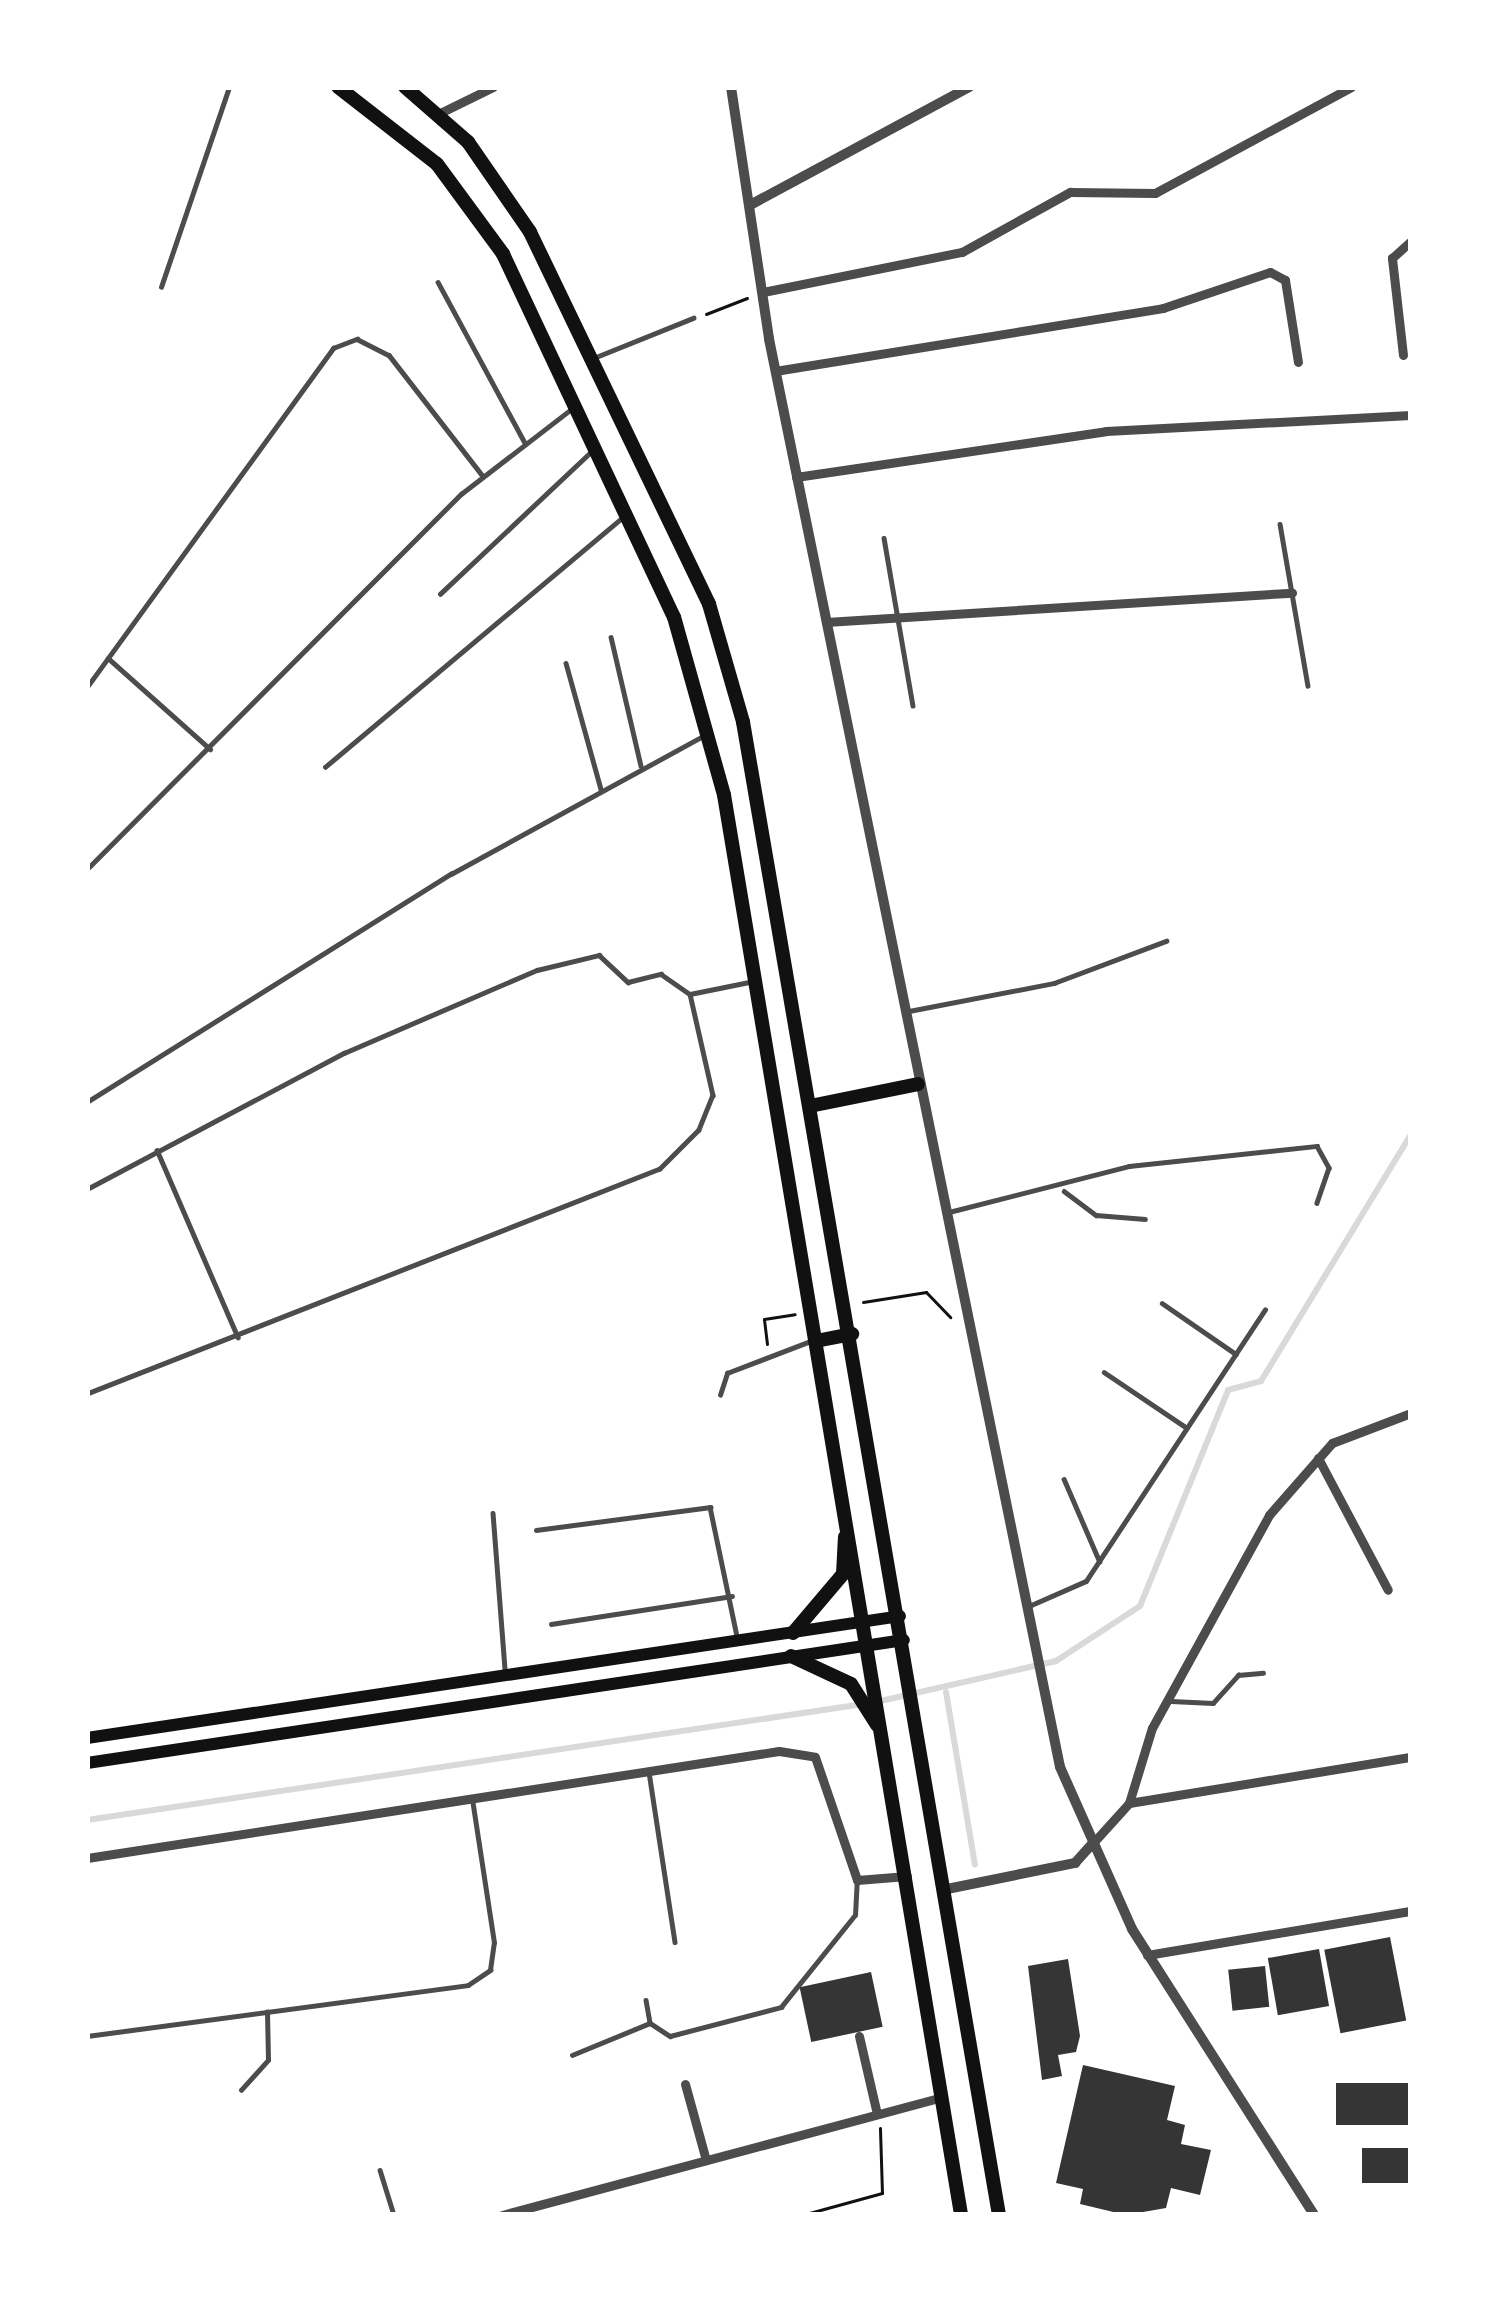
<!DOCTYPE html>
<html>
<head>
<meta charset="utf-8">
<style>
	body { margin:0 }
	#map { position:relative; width:1498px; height:2302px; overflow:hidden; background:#fff; font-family:"PT Sans Narrow",sans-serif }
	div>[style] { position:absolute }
	.stream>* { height:6px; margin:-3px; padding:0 3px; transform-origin:3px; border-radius:3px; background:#d9d9d9 }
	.building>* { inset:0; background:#353535; transform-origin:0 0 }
	.path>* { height:3px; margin:-1.5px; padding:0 1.5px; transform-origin:1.5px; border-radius:1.5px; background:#111 }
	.service>* { height:4.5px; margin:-2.25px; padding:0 2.25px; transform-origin:2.25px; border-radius:2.25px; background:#4c4c4c }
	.minor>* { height:9px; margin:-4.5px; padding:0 4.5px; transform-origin:4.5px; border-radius:4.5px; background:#4c4c4c }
	.tertiary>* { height:10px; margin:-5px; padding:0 5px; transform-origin:5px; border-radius:5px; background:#4c4c4c }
	.secondary>* { height:12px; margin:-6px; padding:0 6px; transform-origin:6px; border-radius:6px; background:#111 }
	.trunk>* { height:14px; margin:-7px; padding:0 7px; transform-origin:7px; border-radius:7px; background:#111 }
	span { translate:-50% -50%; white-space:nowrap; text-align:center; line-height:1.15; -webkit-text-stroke:12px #fff; paint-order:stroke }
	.frame { position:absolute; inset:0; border:90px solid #fff; pointer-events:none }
</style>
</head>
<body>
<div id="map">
	<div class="stream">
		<div style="left:946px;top:1692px;width:175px;rotate:80.5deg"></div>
		<div style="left:876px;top:1702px;width:185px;rotate:-12.8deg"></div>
		<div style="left:1056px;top:1661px;width:100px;rotate:-33.2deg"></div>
		<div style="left:1140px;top:1606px;width:233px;rotate:-67.8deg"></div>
		<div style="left:1228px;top:1390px;width:34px;rotate:-15deg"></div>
		<div style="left:1261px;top:1381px;width:289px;rotate:-58.7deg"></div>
		<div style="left:87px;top:1820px;width:785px;rotate:-8.5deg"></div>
	</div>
	<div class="building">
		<div style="left:1390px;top:1937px;width:85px;height:67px;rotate:79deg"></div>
		<div style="left:1319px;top:1949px;width:58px;height:52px;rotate:80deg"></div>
		<div style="clip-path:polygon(1068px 1959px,1080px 2036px,1076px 2052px,1058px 2055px,1062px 2076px,1042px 2080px,1028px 1966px)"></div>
		<div style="left:1265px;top:1966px;width:41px;height:37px;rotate:84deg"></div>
		<div style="left:871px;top:1972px;width:56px;height:73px;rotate:78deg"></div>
		<div style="clip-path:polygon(1083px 2065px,1175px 2086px,1167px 2120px,1185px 2125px,1181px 2144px,1211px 2150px,1200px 2195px,1171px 2188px,1166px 2208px,1126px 2215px,1080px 2204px,1083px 2189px,1056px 2183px)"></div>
		<div style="left:1411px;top:2083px;width:42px;height:75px;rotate:90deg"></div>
		<div style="left:1411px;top:2148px;width:35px;height:49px;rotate:90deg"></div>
	</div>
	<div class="path">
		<div style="left:706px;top:314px;width:44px;rotate:-21.3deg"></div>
		<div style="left:863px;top:1302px;width:64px;rotate:-9deg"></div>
		<div style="left:926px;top:1292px;width:35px;rotate:46deg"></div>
		<div style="left:767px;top:1344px;width:25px;rotate:-97deg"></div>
		<div style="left:764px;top:1319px;width:31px;rotate:-9deg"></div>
		<div style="left:802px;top:2215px;width:83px;rotate:-15.4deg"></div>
		<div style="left:882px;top:2193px;width:65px;rotate:-91.8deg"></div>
	</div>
	<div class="service">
		<div style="left:438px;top:282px;width:181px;rotate:61.6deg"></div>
		<div style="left:161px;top:287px;width:211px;rotate:-71.2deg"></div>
		<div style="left:596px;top:357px;width:105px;rotate:-21.9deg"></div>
		<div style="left:1280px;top:524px;width:164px;rotate:80.2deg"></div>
		<div style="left:884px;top:538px;width:170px;rotate:80.2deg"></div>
		<div style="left:440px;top:594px;width:212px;rotate:-43.3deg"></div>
		<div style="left:611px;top:637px;width:132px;rotate:76.9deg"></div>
		<div style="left:108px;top:658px;width:137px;rotate:41.7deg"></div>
		<div style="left:566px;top:663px;width:131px;rotate:74.5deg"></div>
		<div style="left:87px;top:687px;width:419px;rotate:-54deg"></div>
		<div style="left:333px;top:348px;width:26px;rotate:-21deg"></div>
		<div style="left:357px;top:339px;width:36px;rotate:27deg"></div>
		<div style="left:389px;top:355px;width:152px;rotate:52.2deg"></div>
		<div style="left:325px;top:767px;width:389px;rotate:-40deg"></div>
		<div style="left:87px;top:869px;width:530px;rotate:-45.08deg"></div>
		<div style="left:461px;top:494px;width:143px;rotate:-37.6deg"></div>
		<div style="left:690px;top:994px;width:65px;rotate:-11.5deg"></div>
		<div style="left:909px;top:1011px;width:148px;rotate:-10.9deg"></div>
		<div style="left:1054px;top:983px;width:120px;rotate:-20.6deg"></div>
		<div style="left:87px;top:1102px;width:430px;rotate:-32.1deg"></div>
		<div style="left:451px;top:874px;width:285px;rotate:-28.7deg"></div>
		<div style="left:157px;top:1150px;width:204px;rotate:66.6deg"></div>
		<div style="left:87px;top:1189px;width:291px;rotate:-27.9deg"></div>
		<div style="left:344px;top:1053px;width:210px;rotate:-23.3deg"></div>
		<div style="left:537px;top:970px;width:64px;rotate:-13.6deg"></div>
		<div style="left:599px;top:955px;width:40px;rotate:43deg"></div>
		<div style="left:628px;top:982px;width:34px;rotate:-14deg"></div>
		<div style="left:661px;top:974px;width:35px;rotate:35deg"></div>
		<div style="left:690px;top:994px;width:104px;rotate:77.2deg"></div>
		<div style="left:713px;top:1095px;width:38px;rotate:112deg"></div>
		<div style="left:699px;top:1130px;width:55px;rotate:135deg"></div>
		<div style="left:660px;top:1169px;width:616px;rotate:158.56deg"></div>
		<div style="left:1064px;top:1191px;width:40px;rotate:37deg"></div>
		<div style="left:1096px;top:1215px;width:49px;rotate:4.7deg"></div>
		<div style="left:949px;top:1212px;width:186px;rotate:-14.3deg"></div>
		<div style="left:1129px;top:1166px;width:189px;rotate:-6.1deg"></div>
		<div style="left:1317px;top:1146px;width:25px;rotate:61deg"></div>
		<div style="left:1329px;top:1168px;width:37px;rotate:109deg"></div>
		<div style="left:1162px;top:1303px;width:90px;rotate:34.6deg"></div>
		<div style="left:1104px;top:1372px;width:100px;rotate:34deg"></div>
		<div style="left:720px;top:1395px;width:23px;rotate:-72deg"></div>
		<div style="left:727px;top:1373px;width:90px;rotate:-20.9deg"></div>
		<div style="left:1064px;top:1479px;width:90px;rotate:66.6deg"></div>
		<div style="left:493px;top:1513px;width:157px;rotate:85.6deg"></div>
		<div style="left:536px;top:1530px;width:176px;rotate:-7.5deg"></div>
		<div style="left:710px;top:1507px;width:132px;rotate:78.2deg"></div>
		<div style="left:1029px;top:1606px;width:62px;rotate:-23.7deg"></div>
		<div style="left:1086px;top:1581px;width:325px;rotate:-56.6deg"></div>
		<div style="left:551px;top:1624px;width:183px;rotate:-8.8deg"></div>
		<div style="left:1171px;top:1701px;width:42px;rotate:2.7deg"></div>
		<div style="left:1213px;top:1703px;width:38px;rotate:-48deg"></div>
		<div style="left:1238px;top:1675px;width:25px;rotate:-5deg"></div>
		<div style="left:649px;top:1772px;width:172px;rotate:81.3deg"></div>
		<div style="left:646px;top:2000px;width:23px;rotate:80deg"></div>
		<div style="left:650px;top:2023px;width:24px;rotate:33deg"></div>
		<div style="left:670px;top:2036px;width:115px;rotate:-14.6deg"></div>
		<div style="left:781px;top:2007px;width:118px;rotate:-51.2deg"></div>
		<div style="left:855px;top:1915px;width:35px;rotate:-87deg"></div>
		<div style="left:87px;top:2036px;width:384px;rotate:-7.6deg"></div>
		<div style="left:468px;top:1985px;width:27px;rotate:-34deg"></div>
		<div style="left:490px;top:1970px;width:27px;rotate:-82deg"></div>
		<div style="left:494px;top:1943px;width:146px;rotate:-98.7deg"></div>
		<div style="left:572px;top:2055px;width:84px;rotate:-22.3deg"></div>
		<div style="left:241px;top:2090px;width:40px;rotate:-48deg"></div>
		<div style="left:268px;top:2060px;width:48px;rotate:-91.2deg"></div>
		<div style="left:87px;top:2091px;width:47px;rotate:90deg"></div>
		<div style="left:380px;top:2170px;width:47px;rotate:72.7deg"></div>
	</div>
	<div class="minor">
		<div style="left:440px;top:113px;width:59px;rotate:-26.1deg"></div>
		<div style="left:763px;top:292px;width:203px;rotate:-11.4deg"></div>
		<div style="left:962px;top:252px;width:124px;rotate:-29.1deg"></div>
		<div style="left:1070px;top:192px;width:85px;rotate:0.7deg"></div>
		<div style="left:1155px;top:193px;width:223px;rotate:-28.4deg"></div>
		<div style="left:1403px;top:355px;width:98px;rotate:-96.5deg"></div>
		<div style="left:1392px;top:258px;width:25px;rotate:-42deg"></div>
		<div style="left:775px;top:371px;width:393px;rotate:-9.2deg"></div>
		<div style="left:1163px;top:308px;width:113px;rotate:-18.6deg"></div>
		<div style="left:1270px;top:272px;width:17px;rotate:28deg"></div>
		<div style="left:1285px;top:280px;width:83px;rotate:81deg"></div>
		<div style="left:796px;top:477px;width:313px;rotate:-8.4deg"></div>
		<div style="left:1106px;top:431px;width:305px;rotate:-3deg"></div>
		<div style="left:826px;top:622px;width:467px;rotate:-3.6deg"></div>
		<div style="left:1318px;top:1458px;width:149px;rotate:62.1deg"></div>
		<div style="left:1129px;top:1803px;width:286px;rotate:-9.3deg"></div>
		<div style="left:1092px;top:1844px;width:55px;rotate:-47.9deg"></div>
		<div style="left:1129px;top:1803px;width:78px;rotate:-73deg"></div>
		<div style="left:1152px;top:1728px;width:243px;rotate:-61.2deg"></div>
		<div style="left:1269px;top:1515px;width:96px;rotate:-48.8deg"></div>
		<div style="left:1332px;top:1443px;width:85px;rotate:-20.8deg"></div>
		<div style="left:87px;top:1858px;width:700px;rotate:-8.79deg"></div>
		<div style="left:779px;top:1751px;width:36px;rotate:9deg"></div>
		<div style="left:815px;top:1757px;width:130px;rotate:71.1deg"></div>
		<div style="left:857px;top:1880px;width:50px;rotate:-4.6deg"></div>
		<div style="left:1147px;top:1955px;width:268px;rotate:-9.5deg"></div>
		<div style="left:859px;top:2036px;width:80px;rotate:77deg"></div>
		<div style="left:685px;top:2084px;width:79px;rotate:74.6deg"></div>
		<div style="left:502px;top:2215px;width:455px;rotate:-15deg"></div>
	</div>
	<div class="tertiary">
		<div style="left:731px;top:87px;width:255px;rotate:81.4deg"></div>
		<div style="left:769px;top:339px;width:1457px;rotate:78.48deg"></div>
		<div style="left:1060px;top:1767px;width:177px;rotate:66deg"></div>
		<div style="left:1132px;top:1929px;width:339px;rotate:57.5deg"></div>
		<div style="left:752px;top:204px;width:247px;rotate:-28.3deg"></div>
		<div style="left:947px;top:1889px;width:131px;rotate:-11.5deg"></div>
		<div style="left:1075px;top:1863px;width:25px;rotate:-48deg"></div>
	</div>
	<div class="secondary">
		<div style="left:87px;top:1738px;width:822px;rotate:-8.53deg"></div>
		<div style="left:87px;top:1763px;width:826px;rotate:-8.56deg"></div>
	</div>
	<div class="trunk">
		<div style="left:338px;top:87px;width:125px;rotate:37.9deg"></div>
		<div style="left:437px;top:164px;width:112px;rotate:53.7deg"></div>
		<div style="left:503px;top:254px;width:401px;rotate:64.8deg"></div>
		<div style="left:674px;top:617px;width:185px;rotate:74.3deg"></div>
		<div style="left:724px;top:795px;width:1440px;rotate:80.52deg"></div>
		<div style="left:405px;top:87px;width:84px;rotate:41.1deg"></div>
		<div style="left:468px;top:142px;width:109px;rotate:55.4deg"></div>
		<div style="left:530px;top:232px;width:413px;rotate:64.3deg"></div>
		<div style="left:709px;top:604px;width:123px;rotate:73.9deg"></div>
		<div style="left:743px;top:722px;width:1515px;rotate:80.27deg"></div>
		<div style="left:815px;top:1105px;width:105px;rotate:-11.5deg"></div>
		<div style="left:816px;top:1341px;width:37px;rotate:-11deg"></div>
		<div style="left:793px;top:1633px;width:77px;rotate:-49.7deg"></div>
		<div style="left:843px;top:1574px;width:37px;rotate:-87deg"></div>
		<div style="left:791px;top:1656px;width:66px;rotate:25deg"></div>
		<div style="left:851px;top:1684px;width:49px;rotate:57.6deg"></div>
	</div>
	<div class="frame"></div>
</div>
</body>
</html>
